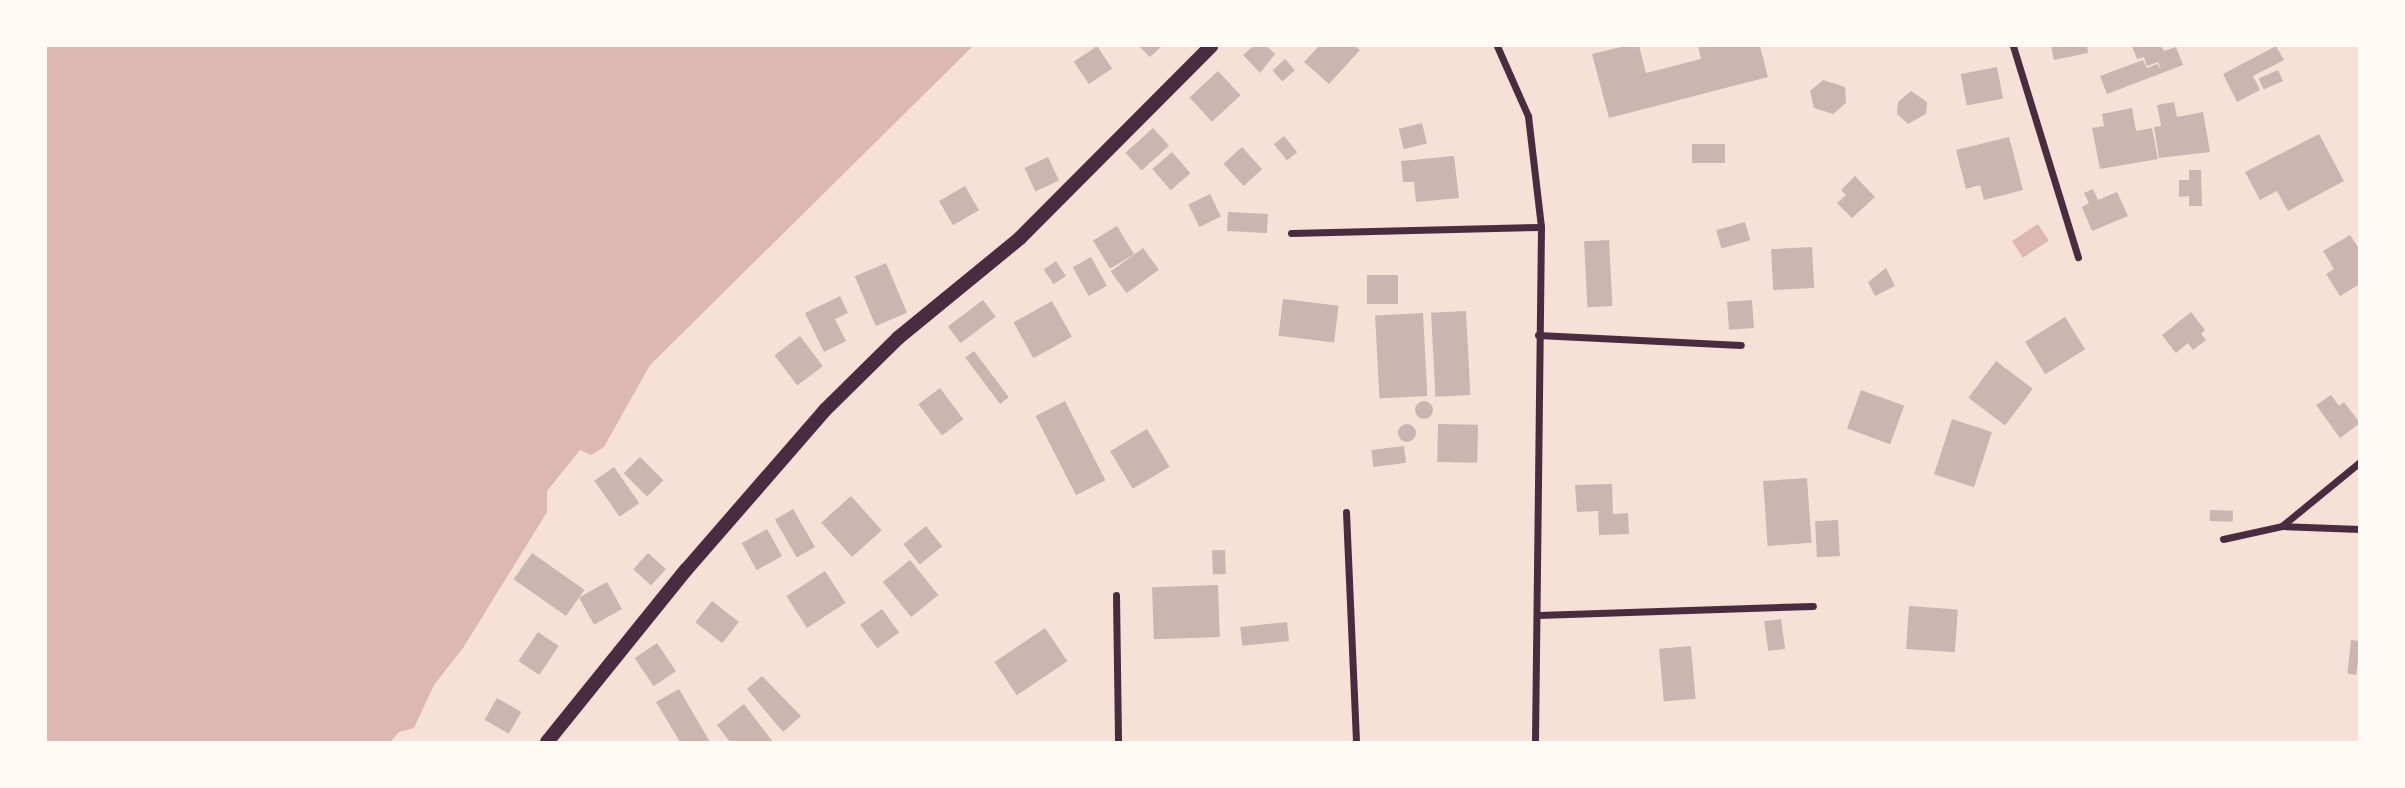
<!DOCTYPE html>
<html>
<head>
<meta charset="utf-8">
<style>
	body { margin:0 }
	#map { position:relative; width:2405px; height:788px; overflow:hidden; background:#f7e1d7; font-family:"Archivo Narrow",sans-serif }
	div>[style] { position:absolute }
	.water>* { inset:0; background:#dcb8b0; transform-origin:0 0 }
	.building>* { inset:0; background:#ccb4b1; transform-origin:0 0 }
	.round { border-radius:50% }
	.minor>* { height:7px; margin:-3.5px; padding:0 3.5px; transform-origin:3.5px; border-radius:3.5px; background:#4a2c40 }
	.secondary>* { height:14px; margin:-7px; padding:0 7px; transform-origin:7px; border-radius:7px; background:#4a2c40 }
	span { translate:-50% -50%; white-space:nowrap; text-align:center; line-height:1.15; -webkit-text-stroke:7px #fffaf5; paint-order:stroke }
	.frame { position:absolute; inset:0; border:47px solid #fffaf5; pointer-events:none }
</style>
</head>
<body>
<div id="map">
	<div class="water">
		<div style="clip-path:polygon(46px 46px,973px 46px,650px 365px,604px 447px,591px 455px,580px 450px,547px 491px,547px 512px,463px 648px,434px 685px,414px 728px,399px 732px,390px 742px,46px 742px)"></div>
		<div style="left:2038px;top:224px;width:20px;height:31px;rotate:57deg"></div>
	</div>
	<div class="building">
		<div style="left:1097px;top:46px;width:27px;height:28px;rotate:56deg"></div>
		<div style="clip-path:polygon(1139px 46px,1162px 46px,1150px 57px)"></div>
		<div style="clip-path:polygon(1253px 46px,1267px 46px,1275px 54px,1260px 73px,1243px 55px)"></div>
		<div style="clip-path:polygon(1319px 46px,1355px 46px,1360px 50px,1329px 84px,1304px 62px)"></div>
		<div style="clip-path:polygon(1625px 46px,1639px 46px,1646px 73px,1701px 59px,1698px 46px,1760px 46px,1768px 77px,1609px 118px,1592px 54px)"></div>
		<div style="clip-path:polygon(2051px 46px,2087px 46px,2088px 53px,2054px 60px)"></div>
		<div style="clip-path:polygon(2132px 46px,2161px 46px,2164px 51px,2176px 47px,2183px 65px,2107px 94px,2100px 76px,2143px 60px,2147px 68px,2157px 64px,2161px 70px,2158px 62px,2147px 66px,2144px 57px,2137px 59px)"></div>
		<div style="clip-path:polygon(2276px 46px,2284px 60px,2253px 76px,2260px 90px,2237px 102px,2223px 74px)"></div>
		<div style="left:1285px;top:59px;width:15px;height:17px;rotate:48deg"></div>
		<div style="left:1997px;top:67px;width:32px;height:37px;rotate:79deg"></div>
		<div style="left:2278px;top:70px;width:12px;height:21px;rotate:66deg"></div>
		<div style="left:1218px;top:71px;width:33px;height:39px;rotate:47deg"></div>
		<div style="clip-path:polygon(1823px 80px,1845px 87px,1846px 103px,1833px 114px,1814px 108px,1810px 91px)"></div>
		<div style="clip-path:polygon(1911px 91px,1927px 102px,1926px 114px,1908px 124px,1897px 114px,1898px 102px)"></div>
		<div style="clip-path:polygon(2174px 102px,2177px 117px,2203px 112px,2210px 152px,2159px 158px,2154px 127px,2161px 126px,2157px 105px)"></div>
		<div style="clip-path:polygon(2132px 108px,2136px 131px,2152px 128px,2158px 159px,2100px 169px,2092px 128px,2104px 126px,2102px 114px)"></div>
		<div style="left:1422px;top:123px;width:21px;height:24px;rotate:76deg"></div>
		<div style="left:1153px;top:128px;width:24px;height:37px;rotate:48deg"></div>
		<div style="clip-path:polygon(2319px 134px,2344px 181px,2288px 211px,2277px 191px,2260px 200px,2245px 172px)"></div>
		<div style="left:1284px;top:136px;width:21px;height:13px;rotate:51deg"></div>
		<div style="clip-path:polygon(2009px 137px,2023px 190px,1984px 200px,1980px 185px,1966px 189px,1956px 150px)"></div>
		<div style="left:1692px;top:144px;width:33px;height:19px"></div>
		<div style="left:1242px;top:147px;width:30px;height:25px;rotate:48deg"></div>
		<div style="left:1172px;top:152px;width:28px;height:26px;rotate:49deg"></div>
		<div style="clip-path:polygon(1454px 156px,1459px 198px,1416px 202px,1414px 182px,1403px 182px,1401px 161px)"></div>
		<div style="left:1048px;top:157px;width:26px;height:26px;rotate:65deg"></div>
		<div style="clip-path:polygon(2189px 170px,2201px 170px,2202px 206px,2189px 206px,2189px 196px,2179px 197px,2179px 180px,2189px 180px)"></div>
		<div style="clip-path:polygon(1855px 176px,1875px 197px,1852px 218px,1837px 203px,1846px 195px,1841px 190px)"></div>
		<div style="left:965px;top:186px;width:28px;height:30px;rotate:60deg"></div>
		<div style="clip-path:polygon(2093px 189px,2098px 200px,2117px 192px,2128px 216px,2092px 231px,2082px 207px,2089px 203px,2084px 193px)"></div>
		<div style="left:1210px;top:194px;width:25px;height:24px;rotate:64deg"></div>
		<div style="left:1228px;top:212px;width:40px;height:19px;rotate:3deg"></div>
		<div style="left:1745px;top:222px;width:19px;height:30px;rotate:74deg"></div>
		<div style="left:1117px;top:226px;width:33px;height:28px;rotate:59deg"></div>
		<div style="clip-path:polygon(2350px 235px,2360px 250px,2360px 284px,2340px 296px,2326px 274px,2334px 269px,2323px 251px)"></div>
		<div style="left:1609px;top:240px;width:66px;height:25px;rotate:87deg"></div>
		<div style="left:1812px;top:247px;width:41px;height:41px;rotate:87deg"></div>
		<div style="left:1143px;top:248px;width:27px;height:40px;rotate:54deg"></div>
		<div style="left:1091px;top:257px;width:33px;height:21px;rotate:61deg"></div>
		<div style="left:1056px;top:261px;width:18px;height:15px;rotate:56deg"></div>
		<div style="left:886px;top:263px;width:54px;height:34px;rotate:67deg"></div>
		<div style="clip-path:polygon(1886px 268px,1895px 286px,1875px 296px,1868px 282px)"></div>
		<div style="left:1367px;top:275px;width:31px;height:29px"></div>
		<div style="clip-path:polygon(840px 296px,848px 313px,835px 319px,846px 341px,824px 352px,805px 313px)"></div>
		<div style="left:1283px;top:299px;width:56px;height:37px;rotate:7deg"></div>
		<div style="left:983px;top:300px;width:21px;height:44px;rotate:53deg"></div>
		<div style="left:1752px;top:300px;width:28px;height:25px;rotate:86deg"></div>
		<div style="left:1052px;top:301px;width:41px;height:44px;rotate:61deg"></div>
		<div style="left:1466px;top:311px;width:84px;height:35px;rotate:87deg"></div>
		<div style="clip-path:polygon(2191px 312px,2205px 330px,2201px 334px,2206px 340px,2193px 350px,2188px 343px,2176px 353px,2162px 335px)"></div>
		<div style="left:1423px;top:313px;width:83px;height:48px;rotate:87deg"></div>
		<div style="left:2065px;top:317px;width:38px;height:47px;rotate:58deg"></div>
		<div style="left:800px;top:336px;width:38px;height:32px;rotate:53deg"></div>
		<div style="left:974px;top:351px;width:58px;height:11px;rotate:53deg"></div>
		<div style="left:1996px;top:361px;width:46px;height:46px;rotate:37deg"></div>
		<div style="left:940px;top:388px;width:39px;height:27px;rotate:53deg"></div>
		<div style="left:1861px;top:390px;width:46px;height:41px;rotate:20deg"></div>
		<div style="clip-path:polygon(2331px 395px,2339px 406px,2344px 402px,2360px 423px,2340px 438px,2316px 405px)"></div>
		<div class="round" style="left:1415px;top:401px;width:18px;height:18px"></div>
		<div style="left:1065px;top:401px;width:89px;height:33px;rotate:63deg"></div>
		<div style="left:1952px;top:419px;width:42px;height:58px;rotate:18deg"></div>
		<div style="left:1438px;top:424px;width:40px;height:38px;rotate:1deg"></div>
		<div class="round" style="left:1398px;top:424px;width:18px;height:18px"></div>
		<div style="left:1147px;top:429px;width:44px;height:43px;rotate:59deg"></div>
		<div style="left:1404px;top:446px;width:17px;height:33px;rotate:83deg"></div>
		<div style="left:640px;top:457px;width:33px;height:23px;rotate:45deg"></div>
		<div style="left:614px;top:467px;width:44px;height:24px;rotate:55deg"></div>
		<div style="left:1807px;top:478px;width:65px;height:44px;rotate:86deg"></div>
		<div style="clip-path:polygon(1612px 484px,1613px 514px,1628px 513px,1629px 534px,1599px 535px,1598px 511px,1577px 512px,1575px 485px)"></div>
		<div style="left:851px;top:496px;width:46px;height:40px;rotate:48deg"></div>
		<div style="left:793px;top:509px;width:44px;height:21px;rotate:60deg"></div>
		<div style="left:2210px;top:510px;width:23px;height:11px;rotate:2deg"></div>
		<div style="left:1838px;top:520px;width:36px;height:23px;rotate:87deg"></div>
		<div style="left:926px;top:526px;width:26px;height:29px;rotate:51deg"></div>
		<div style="left:767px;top:529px;width:31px;height:29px;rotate:61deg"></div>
		<div style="left:1225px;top:550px;width:24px;height:13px;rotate:88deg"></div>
		<div style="left:532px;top:553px;width:64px;height:32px;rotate:35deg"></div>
		<div style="left:648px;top:553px;width:24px;height:22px;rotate:42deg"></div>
		<div style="left:910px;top:560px;width:45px;height:35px;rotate:51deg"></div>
		<div style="left:825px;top:571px;width:38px;height:46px;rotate:57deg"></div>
		<div style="left:607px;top:582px;width:31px;height:32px;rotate:61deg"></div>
		<div style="left:1218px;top:585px;width:52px;height:66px;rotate:88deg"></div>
		<div style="left:712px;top:601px;width:34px;height:27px;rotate:38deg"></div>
		<div style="left:1909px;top:606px;width:49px;height:43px;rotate:4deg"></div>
		<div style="left:882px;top:609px;width:29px;height:27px;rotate:54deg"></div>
		<div style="left:1781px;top:619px;width:30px;height:17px;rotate:82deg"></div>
		<div style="left:1287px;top:622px;width:19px;height:47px;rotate:84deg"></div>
		<div style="left:1045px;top:628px;width:40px;height:61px;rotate:56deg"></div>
		<div style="left:538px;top:632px;width:25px;height:35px;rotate:34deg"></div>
		<div style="left:2351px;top:640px;width:9px;height:34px;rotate:6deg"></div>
		<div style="left:657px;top:643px;width:34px;height:27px;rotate:56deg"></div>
		<div style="left:1691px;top:646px;width:53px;height:32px;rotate:85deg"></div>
		<div style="clip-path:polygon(762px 676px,801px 716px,783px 732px,747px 689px)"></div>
		<div style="clip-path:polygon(679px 689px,710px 742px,680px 742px,656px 702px)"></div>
		<div style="left:497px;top:698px;width:28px;height:25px;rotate:30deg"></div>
		<div style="clip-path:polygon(744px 704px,773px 742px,730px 742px,717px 725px)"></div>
	</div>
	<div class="minor">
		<div style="left:1497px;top:46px;width:77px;rotate:66.1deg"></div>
		<div style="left:1528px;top:116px;width:112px;rotate:83.3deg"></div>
		<div style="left:1541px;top:227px;width:515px;rotate:90.67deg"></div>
		<div style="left:2013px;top:46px;width:221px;rotate:72.9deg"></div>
		<div style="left:1291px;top:233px;width:250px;rotate:-1.4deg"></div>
		<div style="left:1538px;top:335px;width:203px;rotate:2.8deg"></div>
		<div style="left:1346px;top:512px;width:230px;rotate:87.5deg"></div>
		<div style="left:2283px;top:525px;width:99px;rotate:-39.3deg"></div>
		<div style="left:2223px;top:539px;width:60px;rotate:-12.4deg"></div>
		<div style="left:2282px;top:526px;width:78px;rotate:2.2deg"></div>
		<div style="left:1116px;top:595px;width:147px;rotate:89.2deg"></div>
		<div style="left:1538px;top:615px;width:275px;rotate:-1.9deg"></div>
	</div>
	<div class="secondary">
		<div style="left:547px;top:742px;width:221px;rotate:-51.1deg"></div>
		<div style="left:686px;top:570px;width:212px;rotate:-49deg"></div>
		<div style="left:825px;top:410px;width:103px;rotate:-44.6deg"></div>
		<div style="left:898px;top:338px;width:158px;rotate:-39.3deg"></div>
		<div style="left:1020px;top:238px;width:271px;rotate:-45.1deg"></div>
	</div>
	<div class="frame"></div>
</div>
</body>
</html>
